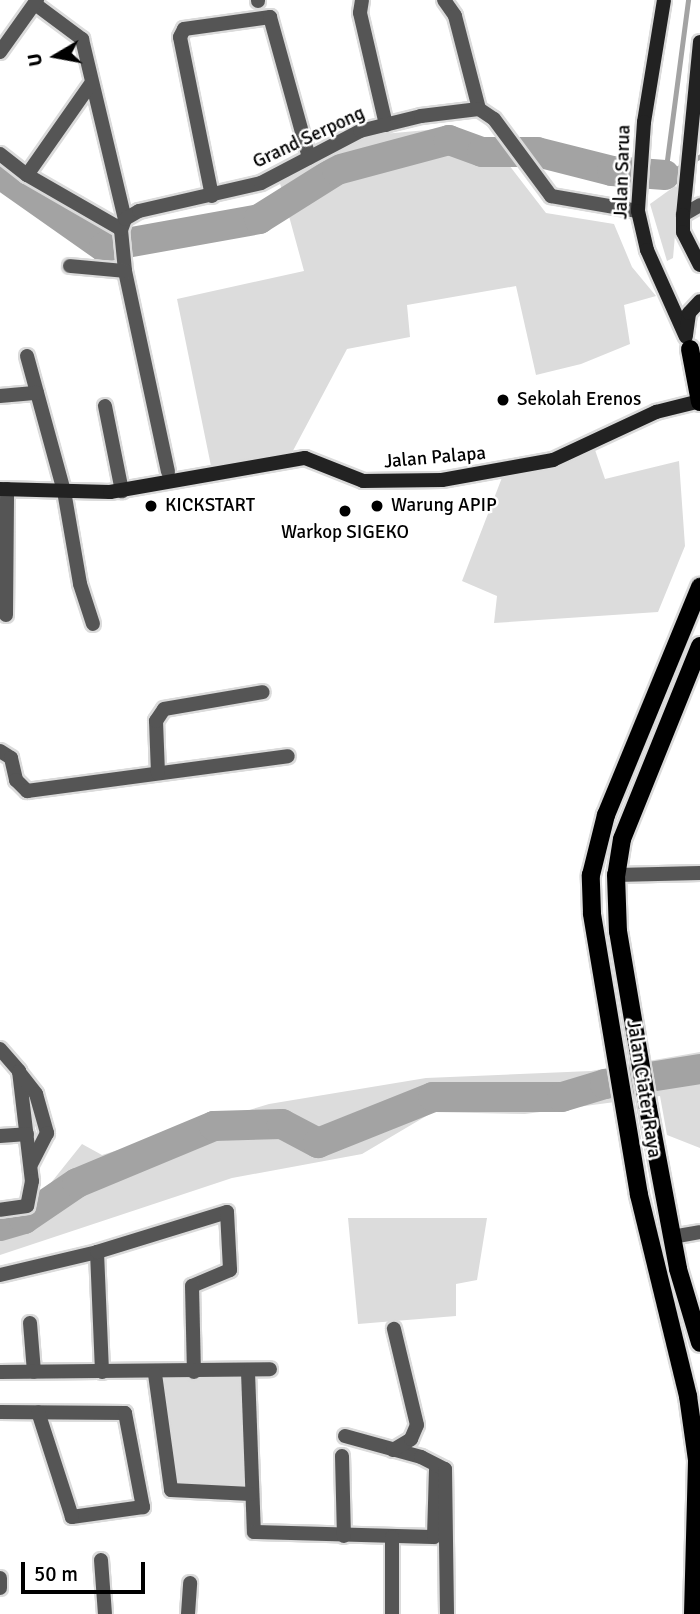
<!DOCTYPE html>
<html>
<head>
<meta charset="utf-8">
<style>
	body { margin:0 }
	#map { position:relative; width:700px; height:1614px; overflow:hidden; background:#fff; font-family:Signika,sans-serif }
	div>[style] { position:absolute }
	.green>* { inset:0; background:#dcdcdc }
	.stream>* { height:5px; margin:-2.5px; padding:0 2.5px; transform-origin:2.5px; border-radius:2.5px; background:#a3a3a3 }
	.river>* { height:30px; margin:-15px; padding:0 15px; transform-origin:15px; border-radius:15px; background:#a3a3a3 }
	.roads { filter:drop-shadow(2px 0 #dbdbdb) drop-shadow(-2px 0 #dbdbdb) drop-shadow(0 2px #dbdbdb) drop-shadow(0 -2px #dbdbdb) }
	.street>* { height:14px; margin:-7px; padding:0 7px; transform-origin:7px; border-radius:7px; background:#555 }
	.secondary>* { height:14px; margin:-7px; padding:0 7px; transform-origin:7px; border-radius:7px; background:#222 }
	.primary>* { height:18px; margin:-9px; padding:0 9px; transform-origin:9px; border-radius:9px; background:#000 }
	.dots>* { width:19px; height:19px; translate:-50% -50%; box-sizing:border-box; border:4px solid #fff; border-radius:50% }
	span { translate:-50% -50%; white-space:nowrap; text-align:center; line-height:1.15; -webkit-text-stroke:5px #fff; paint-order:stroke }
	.street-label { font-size:19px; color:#000 }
	.poi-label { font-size:19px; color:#000 }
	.left { translate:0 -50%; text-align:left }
	.north { position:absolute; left:21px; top:21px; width:70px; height:70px; -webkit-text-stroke:5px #fff; paint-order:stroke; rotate:260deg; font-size:19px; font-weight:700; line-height:28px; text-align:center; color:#000 }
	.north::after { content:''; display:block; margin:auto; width:24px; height:32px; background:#000; clip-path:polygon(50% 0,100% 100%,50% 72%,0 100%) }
	.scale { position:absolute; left:21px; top:1562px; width:124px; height:32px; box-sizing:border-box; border:4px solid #000; border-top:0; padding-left:9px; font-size:21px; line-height:24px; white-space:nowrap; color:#000; -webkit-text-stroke:5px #fff; paint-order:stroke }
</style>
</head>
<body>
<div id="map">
	<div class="green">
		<div style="clip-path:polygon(448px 128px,502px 156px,546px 213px,614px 224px,632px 267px,656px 296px,624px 305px,630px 344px,581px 364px,536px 375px,516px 286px,407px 305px,410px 337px,347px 349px,287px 462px,212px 471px,177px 299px,304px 271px,278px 176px,330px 139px)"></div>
		<div style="clip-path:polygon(675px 186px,679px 189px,673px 258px,667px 261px,650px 204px)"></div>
		<div style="clip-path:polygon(594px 447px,605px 479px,679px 461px,685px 546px,658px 612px,494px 623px,497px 596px,462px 581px,503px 475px)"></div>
		<div style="clip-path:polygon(700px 1052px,700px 1148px,667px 1135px,660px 1096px,525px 1114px,433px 1112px,362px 1154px,232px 1178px,0 1255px,0 1210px,46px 1189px,82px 1144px,102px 1155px,269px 1104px,426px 1078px,591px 1071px)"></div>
		<div style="clip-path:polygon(348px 1218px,487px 1218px,477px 1280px,456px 1284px,456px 1316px,358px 1324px)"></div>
		<div style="clip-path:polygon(254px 1371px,251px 1494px,175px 1493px,155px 1374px)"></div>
	</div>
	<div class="stream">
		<div style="left:665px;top:175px;width:177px;rotate:-82.5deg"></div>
		<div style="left:665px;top:175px;width:40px;rotate:-28deg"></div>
	</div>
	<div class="river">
		<div style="left:0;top:174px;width:127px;rotate:35.1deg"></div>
		<div style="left:104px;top:247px;width:158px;rotate:-10.2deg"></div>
		<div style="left:259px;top:219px;width:92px;rotate:-32.1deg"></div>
		<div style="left:337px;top:170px;width:116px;rotate:-15deg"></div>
		<div style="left:449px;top:140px;width:35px;rotate:20deg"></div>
		<div style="left:482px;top:152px;width:55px"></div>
		<div style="left:537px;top:152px;width:77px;rotate:14.2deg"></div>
		<div style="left:612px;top:171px;width:53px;rotate:4.3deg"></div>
		<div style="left:0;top:1226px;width:25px;rotate:-16deg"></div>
		<div style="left:24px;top:1219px;width:64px;rotate:-34.2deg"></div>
		<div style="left:77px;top:1183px;width:148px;rotate:-22.6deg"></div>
		<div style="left:214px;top:1126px;width:68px;rotate:-1.7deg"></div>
		<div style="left:282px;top:1124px;width:41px;rotate:27.8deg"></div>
		<div style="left:318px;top:1143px;width:124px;rotate:-21.8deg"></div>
		<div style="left:433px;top:1097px;width:129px"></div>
		<div style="left:562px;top:1097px;width:45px;rotate:-16.8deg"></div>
		<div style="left:605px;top:1084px;width:96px;rotate:-9deg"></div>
	</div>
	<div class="roads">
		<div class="street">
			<div style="left:258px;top:0;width:1px;rotate:90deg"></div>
			<div style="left:362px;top:0;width:13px;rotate:99deg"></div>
			<div style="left:360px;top:13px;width:115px;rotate:76.9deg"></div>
			<div style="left:444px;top:0;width:19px;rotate:55deg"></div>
			<div style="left:455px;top:16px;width:96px;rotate:75.5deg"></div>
			<div style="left:35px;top:4px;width:59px;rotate:36.7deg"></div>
			<div style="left:82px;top:39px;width:185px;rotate:76.6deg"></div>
			<div style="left:125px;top:219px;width:12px;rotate:110deg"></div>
			<div style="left:121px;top:230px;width:41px;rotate:84.4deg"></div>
			<div style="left:125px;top:271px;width:205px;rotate:77.9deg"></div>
			<div style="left:0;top:52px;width:64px;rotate:-54.6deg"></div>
			<div style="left:0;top:154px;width:34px;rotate:38deg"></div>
			<div style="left:27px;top:175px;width:108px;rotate:29.9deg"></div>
			<div style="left:27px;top:175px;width:113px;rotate:-55deg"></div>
			<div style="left:212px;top:196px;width:162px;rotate:-101.4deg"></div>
			<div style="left:180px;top:37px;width:9px;rotate:-63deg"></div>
			<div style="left:184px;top:29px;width:87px;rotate:-7.9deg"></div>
			<div style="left:270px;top:17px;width:146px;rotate:74.5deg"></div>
			<div style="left:683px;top:215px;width:20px;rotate:-30deg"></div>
			<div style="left:125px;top:219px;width:16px;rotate:-30deg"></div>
			<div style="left:139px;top:211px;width:125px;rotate:-12.9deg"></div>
			<div style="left:261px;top:183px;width:112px;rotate:-27.7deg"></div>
			<div style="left:360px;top:131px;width:63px;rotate:-13.8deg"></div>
			<div style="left:421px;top:116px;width:58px;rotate:-6.9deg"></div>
			<div style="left:479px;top:109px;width:18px;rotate:34deg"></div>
			<div style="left:494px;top:119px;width:96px;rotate:53.5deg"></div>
			<div style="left:551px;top:196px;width:88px;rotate:9.8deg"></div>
			<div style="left:70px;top:266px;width:55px;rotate:5.2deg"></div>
			<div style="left:27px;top:356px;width:140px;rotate:74.7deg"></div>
			<div style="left:64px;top:491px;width:94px;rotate:80.2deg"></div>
			<div style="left:80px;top:584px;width:42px;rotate:72deg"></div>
			<div style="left:0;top:396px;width:37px;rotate:-5deg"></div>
			<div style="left:105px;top:406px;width:87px;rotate:78.7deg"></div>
			<div style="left:6px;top:615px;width:126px;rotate:-89.5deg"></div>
			<div style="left:0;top:751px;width:13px;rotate:32deg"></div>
			<div style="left:11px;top:758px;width:23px;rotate:77deg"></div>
			<div style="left:16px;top:780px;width:16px;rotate:45deg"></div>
			<div style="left:27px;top:791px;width:263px;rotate:-7.6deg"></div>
			<div style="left:158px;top:773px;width:52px;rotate:-92.2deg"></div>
			<div style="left:156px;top:721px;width:14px;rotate:-56deg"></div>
			<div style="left:164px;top:709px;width:100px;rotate:-9.7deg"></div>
			<div style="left:616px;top:875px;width:84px;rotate:-1.4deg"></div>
			<div style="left:0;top:1049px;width:29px;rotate:49deg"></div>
			<div style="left:19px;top:1071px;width:111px;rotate:83.3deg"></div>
			<div style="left:32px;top:1181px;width:25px;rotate:101deg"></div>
			<div style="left:27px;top:1206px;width:27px;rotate:172deg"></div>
			<div style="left:19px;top:1072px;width:28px;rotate:52deg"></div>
			<div style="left:36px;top:1094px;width:41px;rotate:74.2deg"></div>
			<div style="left:47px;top:1133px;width:35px;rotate:117deg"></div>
			<div style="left:0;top:1136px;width:27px;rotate:-4deg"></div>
			<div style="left:672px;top:1237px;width:28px;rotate:-10deg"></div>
			<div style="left:97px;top:1252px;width:120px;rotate:87.6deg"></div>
			<div style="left:0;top:1275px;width:100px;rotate:-13.3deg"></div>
			<div style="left:97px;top:1252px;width:136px;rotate:-17.1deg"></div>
			<div style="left:227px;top:1212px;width:58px;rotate:87deg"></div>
			<div style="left:230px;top:1270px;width:41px;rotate:157.2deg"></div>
			<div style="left:192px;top:1286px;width:86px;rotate:88.7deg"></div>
			<div style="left:30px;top:1323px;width:49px;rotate:85.3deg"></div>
			<div style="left:0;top:1372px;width:270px;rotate:-0.6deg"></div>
			<div style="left:248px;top:1372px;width:160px;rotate:87.9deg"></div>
			<div style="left:254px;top:1532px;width:180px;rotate:1.6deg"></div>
			<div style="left:434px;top:1537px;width:67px;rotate:-88.3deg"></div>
			<div style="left:155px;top:1374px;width:117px;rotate:82.1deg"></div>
			<div style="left:171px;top:1490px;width:80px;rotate:2.9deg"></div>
			<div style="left:0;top:1412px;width:125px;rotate:0.5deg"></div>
			<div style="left:125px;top:1413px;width:96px;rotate:79.2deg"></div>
			<div style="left:143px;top:1507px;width:72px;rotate:172deg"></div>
			<div style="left:72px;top:1517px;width:110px;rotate:-107.9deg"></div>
			<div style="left:345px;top:1436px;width:79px;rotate:15.4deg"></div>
			<div style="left:421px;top:1457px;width:27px;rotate:27deg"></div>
			<div style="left:445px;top:1469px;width:145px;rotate:89.2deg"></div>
			<div style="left:393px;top:1450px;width:21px;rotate:-31deg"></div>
			<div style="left:411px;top:1439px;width:15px;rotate:-67deg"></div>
			<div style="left:417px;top:1425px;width:99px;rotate:-103.5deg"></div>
			<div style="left:342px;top:1456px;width:80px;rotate:88.6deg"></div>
			<div style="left:392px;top:1537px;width:77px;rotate:90deg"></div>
			<div style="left:101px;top:1560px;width:54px;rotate:85.8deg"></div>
			<div style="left:0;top:1578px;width:10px;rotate:90deg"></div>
			<div style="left:188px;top:1614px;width:31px;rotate:-86deg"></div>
		</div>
		<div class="secondary">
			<div style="left:664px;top:0;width:124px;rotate:99.3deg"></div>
			<div style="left:644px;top:122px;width:89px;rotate:93.9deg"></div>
			<div style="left:638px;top:211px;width:40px;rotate:77deg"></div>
			<div style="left:647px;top:250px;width:95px;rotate:65.9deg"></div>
			<div style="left:700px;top:42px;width:174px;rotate:95.6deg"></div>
			<div style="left:683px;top:215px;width:17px;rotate:90deg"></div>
			<div style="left:683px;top:232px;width:37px;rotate:63deg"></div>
			<div style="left:686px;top:335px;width:22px;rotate:-82deg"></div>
			<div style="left:689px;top:313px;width:16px;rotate:-47deg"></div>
			<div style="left:0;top:489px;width:110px;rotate:1.6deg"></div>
			<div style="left:110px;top:492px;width:198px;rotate:-9.9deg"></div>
			<div style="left:305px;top:458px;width:62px;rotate:21.6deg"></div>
			<div style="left:363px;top:481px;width:79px;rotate:-0.7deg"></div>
			<div style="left:442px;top:480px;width:113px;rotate:-10.2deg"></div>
			<div style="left:553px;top:460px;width:114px;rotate:-25deg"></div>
			<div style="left:656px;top:412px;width:45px;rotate:-14deg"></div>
		</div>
		<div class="primary">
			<div style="left:690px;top:349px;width:54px;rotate:79.3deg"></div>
			<div style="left:700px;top:646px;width:208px;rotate:112deg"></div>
			<div style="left:622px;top:839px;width:36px;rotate:99deg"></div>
			<div style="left:616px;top:875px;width:56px;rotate:88deg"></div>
			<div style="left:618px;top:931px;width:180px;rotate:80.4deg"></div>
			<div style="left:648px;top:1108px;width:164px;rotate:79.4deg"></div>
			<div style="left:678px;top:1269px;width:77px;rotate:73.4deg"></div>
			<div style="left:693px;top:1614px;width:154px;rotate:-88.5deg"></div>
			<div style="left:697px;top:1460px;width:65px;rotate:-98deg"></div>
			<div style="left:688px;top:1396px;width:207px;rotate:-103.7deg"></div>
			<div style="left:639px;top:1195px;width:286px;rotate:-99.5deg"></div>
			<div style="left:592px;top:913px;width:38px;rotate:-92deg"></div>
			<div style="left:591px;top:875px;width:62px;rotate:-76deg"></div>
			<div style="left:606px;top:815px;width:247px;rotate:-67.6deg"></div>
		</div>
	</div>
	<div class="dots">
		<div style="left:503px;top:400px;background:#000"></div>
		<div style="left:151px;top:506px;background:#000"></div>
		<div style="left:377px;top:506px;background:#000"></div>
		<div style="left:345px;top:511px;background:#000"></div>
	</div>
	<div class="street-label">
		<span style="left:309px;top:138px;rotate:-25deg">Grand Serpong</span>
		<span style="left:623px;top:172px;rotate:-88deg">Jalan Sarua</span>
		<span style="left:435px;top:458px;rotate:-5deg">Jalan Palapa</span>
		<span style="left:643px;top:1089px;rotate:81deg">Jalan Ciater Raya</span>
	</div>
	<div class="poi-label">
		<span class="left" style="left:517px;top:400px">Sekolah Erenos</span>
		<span class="left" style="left:165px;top:506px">KICKSTART</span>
		<span class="left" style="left:391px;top:506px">Warung APIP</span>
		<span style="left:345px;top:533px">Warkop SIGEKO</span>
	</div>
	<div class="north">U</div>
	<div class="scale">50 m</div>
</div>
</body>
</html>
